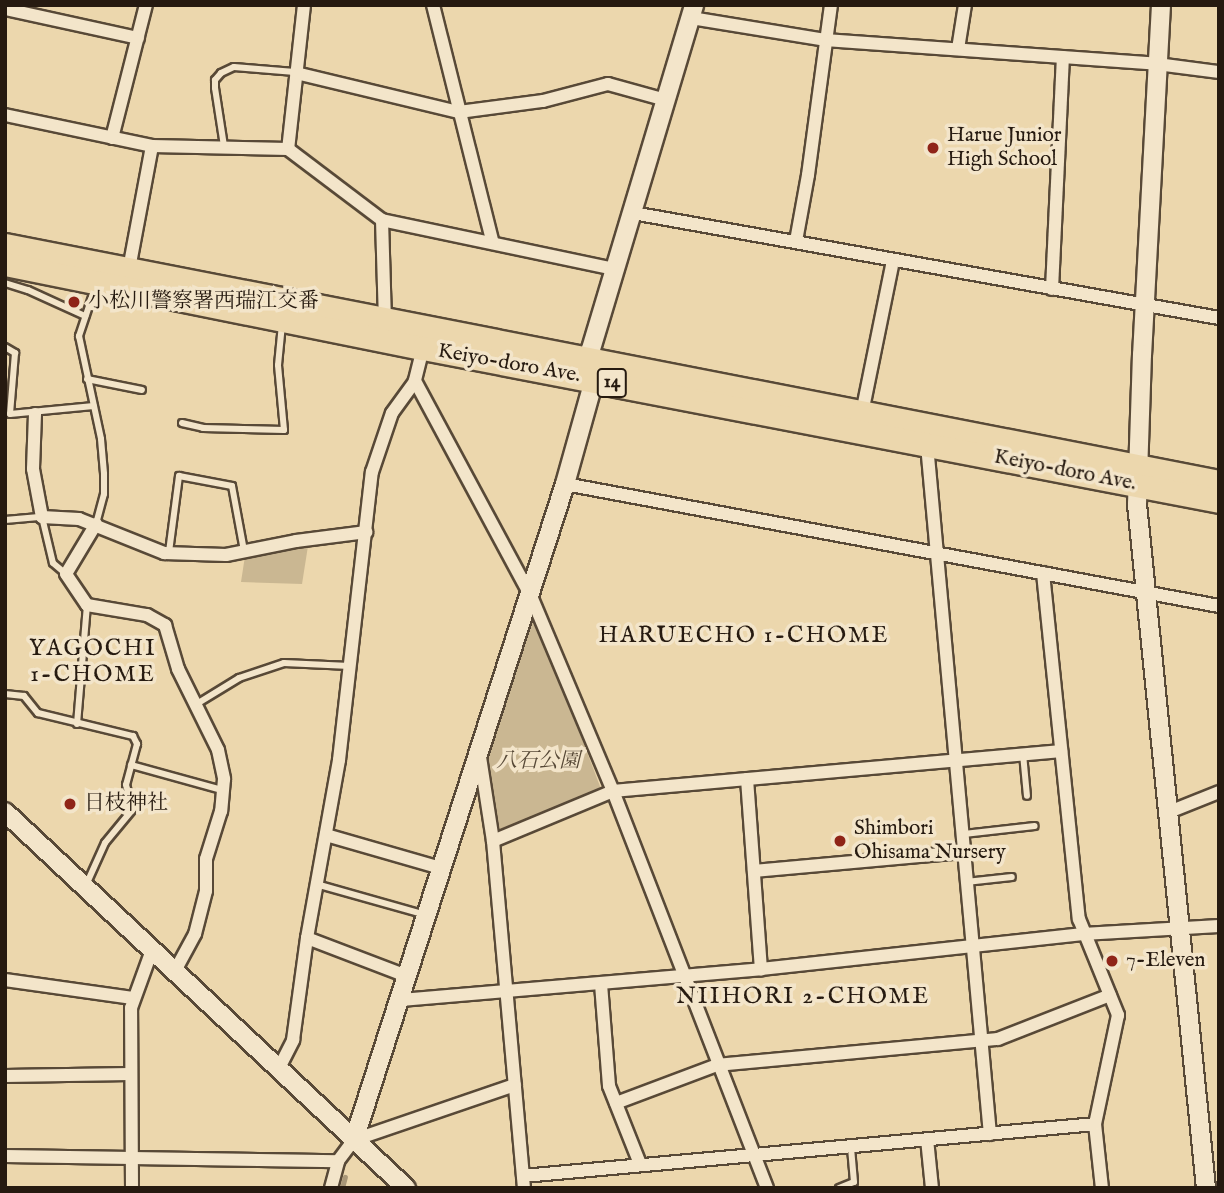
<!DOCTYPE html>
<html>
<head>
<meta charset="utf-8">
<style>
	body { margin:0 }
	#map { position:relative; width:1224px; height:1193px; overflow:hidden; background:#ecd7ad; font-family:"IM FELL English","Noto Serif JP",serif }
	div>[style] { position:absolute }
	.green>* { inset:0; background:#cab792 }
	.stream>* { height:4.5px; margin:-2.25px; padding:0 2.25px; transform-origin:2.25px; border-radius:2.25px; background:#a99778 }
	.roads { filter:drop-shadow(2px 0 #584937) drop-shadow(-2px 0 #584937) drop-shadow(0 2px #584937) drop-shadow(0 -2px #584937) }
	.lane>* { height:6px; margin:-3px; padding:0 3px; transform-origin:3px; border-radius:3px; background:#f3e5ca }
	.street>* { height:12px; margin:-6px; padding:0 6px; transform-origin:6px; border-radius:6px; background:#f3e5ca }
	.secondary>* { height:18px; margin:-9px; padding:0 9px; transform-origin:9px; border-radius:9px; background:#f3e5ca }
	.highway>* { height:23px; margin:-11.5px; padding:0 11.5px; transform-origin:11.5px; border-radius:11.5px; background:#ecd7ad }
	.dots>* { width:19px; height:19px; translate:-50% -50%; box-sizing:border-box; border:4px solid #f3e5ca; border-radius:50% }
	span { translate:-50% -50%; white-space:nowrap; text-align:center; line-height:1.15; -webkit-text-stroke:7px #f3e5ca; paint-order:stroke }
	.shield-label span { padding:2px 5px; background:#f3e5ca; border:2px solid; border-radius:5px; -webkit-text-stroke-width:0 }
	.shield-label { font-size:19px; color:#261a10; font-weight:700 }
	.poi-label { font-size:21px; color:#261a10 }
	.left { translate:0 -50%; text-align:left }
	.street-label { font-size:21px; color:#261a10 }
	.park-label { font-size:21px; color:#574937; font-style:italic }
	.neighbourhood-label { font-size:23px; color:#261a10; letter-spacing:2px }
	.frame { position:absolute; inset:0; border:7px solid #261a10; pointer-events:none }
</style>
</head>
<body>
<div id="map">
	<div class="green">
		<div style="clip-path:polygon(308px 546px,302px 584px,241px 582px,245px 556px)"></div>
		<div style="clip-path:polygon(530px 622px,538px 623px,601px 789px,500px 831px,486px 759px)"></div>
	</div>
	<div class="stream">
		<div style="left:342px;top:1188px;width:11px;rotate:-75deg"></div>
	</div>
	<div class="roads">
		<div class="lane">
			<div style="left:224px;top:146px;width:59px;rotate:-98.8deg"></div>
			<div style="left:215px;top:88px;width:8px;rotate:-90deg"></div>
			<div style="left:215px;top:80px;width:9px;rotate:-49deg"></div>
			<div style="left:221px;top:73px;width:14px;rotate:-25deg"></div>
			<div style="left:234px;top:67px;width:61px;rotate:4.7deg"></div>
			<div style="left:5px;top:283px;width:24px;rotate:17deg"></div>
			<div style="left:28px;top:290px;width:63px;rotate:24.5deg"></div>
			<div style="left:95px;top:288px;width:51px;rotate:108.4deg"></div>
			<div style="left:79px;top:336px;width:105px;rotate:77.9deg"></div>
			<div style="left:101px;top:439px;width:35px;rotate:85deg"></div>
			<div style="left:104px;top:474px;width:20px;rotate:90deg"></div>
			<div style="left:104px;top:494px;width:31px;rotate:105deg"></div>
			<div style="left:5px;top:347px;width:12px;rotate:31deg"></div>
			<div style="left:15px;top:353px;width:61px;rotate:94.7deg"></div>
			<div style="left:10px;top:414px;width:84px;rotate:-5.4deg"></div>
			<div style="left:87px;top:379px;width:56px;rotate:11.3deg"></div>
			<div style="left:182px;top:423px;width:22px;rotate:13deg"></div>
			<div style="left:203px;top:428px;width:81px;rotate:1.4deg"></div>
			<div style="left:284px;top:430px;width:65px;rotate:-95.3deg"></div>
			<div style="left:278px;top:365px;width:41px;rotate:-84.4deg"></div>
			<div style="left:5px;top:520px;width:37px;rotate:-5deg"></div>
			<div style="left:42px;top:517px;width:47px;rotate:76.6deg"></div>
			<div style="left:53px;top:563px;width:17px;rotate:40deg"></div>
			<div style="left:169px;top:552px;width:77px;rotate:-82.5deg"></div>
			<div style="left:179px;top:476px;width:54px;rotate:10.7deg"></div>
			<div style="left:232px;top:486px;width:66px;rotate:79.5deg"></div>
			<div style="left:5px;top:694px;width:19px;rotate:6deg"></div>
			<div style="left:24px;top:696px;width:22px;rotate:51deg"></div>
			<div style="left:38px;top:713px;width:98px;rotate:13.6deg"></div>
			<div style="left:133px;top:736px;width:9px;rotate:63deg"></div>
			<div style="left:137px;top:744px;width:42px;rotate:105deg"></div>
			<div style="left:126px;top:785px;width:25px;rotate:74deg"></div>
			<div style="left:133px;top:809px;width:44px;rotate:129.5deg"></div>
			<div style="left:105px;top:843px;width:46px;rotate:114.3deg"></div>
			<div style="left:195px;top:705px;width:52px;rotate:-31.5deg"></div>
			<div style="left:239px;top:678px;width:47px;rotate:-18.4deg"></div>
			<div style="left:284px;top:663px;width:66px;rotate:2.6deg"></div>
			<div style="left:77px;top:724px;width:119px;rotate:-85.2deg"></div>
			<div style="left:1023px;top:754px;width:42px;rotate:84.6deg"></div>
			<div style="left:131px;top:765px;width:94px;rotate:15.4deg"></div>
			<div style="left:964px;top:834px;width:71px;rotate:-6.4deg"></div>
			<div style="left:966px;top:882px;width:46px;rotate:-6.2deg"></div>
			<div style="left:316px;top:884px;width:111px;rotate:15.7deg"></div>
			<div style="left:839px;top:1188px;width:16px;rotate:-22deg"></div>
			<div style="left:854px;top:1182px;width:36px;rotate:-95deg"></div>
		</div>
		<div class="street">
			<div style="left:304px;top:5px;width:145px;rotate:96.3deg"></div>
			<div style="left:288px;top:149px;width:118px;rotate:37.1deg"></div>
			<div style="left:382px;top:220px;width:238px;rotate:11.9deg"></div>
			<div style="left:433px;top:5px;width:245px;rotate:75.9deg"></div>
			<div style="left:5px;top:9px;width:136px;rotate:12.3deg"></div>
			<div style="left:691px;top:18px;width:136px;rotate:9.3deg"></div>
			<div style="left:825px;top:40px;width:333px;rotate:4.1deg"></div>
			<div style="left:1157px;top:64px;width:63px;rotate:7.4deg"></div>
			<div style="left:958px;top:49px;width:45px;rotate:-81deg"></div>
			<div style="left:296px;top:73px;width:168px;rotate:13.5deg"></div>
			<div style="left:459px;top:112px;width:85px;rotate:-7.5deg"></div>
			<div style="left:543px;top:101px;width:67px;rotate:-14.7deg"></div>
			<div style="left:608px;top:84px;width:60px;rotate:15.4deg"></div>
			<div style="left:5px;top:115px;width:150px;rotate:11.9deg"></div>
			<div style="left:152px;top:146px;width:136px;rotate:1.3deg"></div>
			<div style="left:112px;top:138px;width:137px;rotate:-75.7deg"></div>
			<div style="left:633px;top:213px;width:595px;rotate:10.16deg"></div>
			<div style="left:382px;top:220px;width:100px;rotate:88.3deg"></div>
			<div style="left:796px;top:241px;width:67px;rotate:-79.7deg"></div>
			<div style="left:808px;top:175px;width:172px;rotate:-82.3deg"></div>
			<div style="left:129px;top:269px;width:125px;rotate:-79.4deg"></div>
			<div style="left:1052px;top:289px;width:232px;rotate:-87.3deg"></div>
			<div style="left:423px;top:348px;width:34px;rotate:104deg"></div>
			<div style="left:415px;top:381px;width:244px;rotate:61.7deg"></div>
			<div style="left:531px;top:596px;width:212px;rotate:67.2deg"></div>
			<div style="left:613px;top:791px;width:426px;rotate:68.8deg"></div>
			<div style="left:862px;top:413px;width:156px;rotate:-78.5deg"></div>
			<div style="left:35px;top:414px;width:55px;rotate:92.1deg"></div>
			<div style="left:33px;top:469px;width:49px;rotate:79.4deg"></div>
			<div style="left:42px;top:517px;width:37px;rotate:3deg"></div>
			<div style="left:79px;top:519px;width:92px;rotate:21.8deg"></div>
			<div style="left:164px;top:553px;width:62px;rotate:1.8deg"></div>
			<div style="left:226px;top:555px;width:71px;rotate:-11.3deg"></div>
			<div style="left:296px;top:541px;width:71px;rotate:-7.3deg"></div>
			<div style="left:927px;top:445px;width:692px;rotate:84.78deg"></div>
			<div style="left:565px;top:484px;width:665px;rotate:10.57deg"></div>
			<div style="left:96px;top:524px;width:58px;rotate:121deg"></div>
			<div style="left:66px;top:574px;width:37px;rotate:56deg"></div>
			<div style="left:87px;top:605px;width:61px;rotate:9.5deg"></div>
			<div style="left:147px;top:615px;width:21px;rotate:29deg"></div>
			<div style="left:165px;top:625px;width:46px;rotate:73.5deg"></div>
			<div style="left:178px;top:669px;width:90px;rotate:63.7deg"></div>
			<div style="left:218px;top:750px;width:30px;rotate:78deg"></div>
			<div style="left:224px;top:779px;width:32px;rotate:95deg"></div>
			<div style="left:221px;top:811px;width:50px;rotate:107.4deg"></div>
			<div style="left:206px;top:859px;width:32px;rotate:90deg"></div>
			<div style="left:206px;top:891px;width:44px;rotate:104.3deg"></div>
			<div style="left:195px;top:934px;width:42px;rotate:118.4deg"></div>
			<div style="left:1043px;top:573px;width:348px;rotate:84.1deg"></div>
			<div style="left:1079px;top:919px;width:104px;rotate:67.9deg"></div>
			<div style="left:1118px;top:1015px;width:111px;rotate:101.9deg"></div>
			<div style="left:1095px;top:1124px;width:64px;rotate:83.8deg"></div>
			<div style="left:480px;top:757px;width:85px;rotate:81.2deg"></div>
			<div style="left:493px;top:841px;width:348px;rotate:84.9deg"></div>
			<div style="left:747px;top:779px;width:191px;rotate:85.8deg"></div>
			<div style="left:1169px;top:812px;width:54px;rotate:-21.8deg"></div>
			<div style="left:326px;top:835px;width:123px;rotate:16.1deg"></div>
			<div style="left:493px;top:841px;width:130px;rotate:-22.6deg"></div>
			<div style="left:613px;top:791px;width:450px;rotate:-5.1deg"></div>
			<div style="left:754px;top:871px;width:210px;rotate:-5.2deg"></div>
			<div style="left:307px;top:938px;width:109px;rotate:20.9deg"></div>
			<div style="left:5px;top:980px;width:129px;rotate:8deg"></div>
			<div style="left:601px;top:984px;width:102px;rotate:85.5deg"></div>
			<div style="left:609px;top:1086px;width:84px;rotate:68.3deg"></div>
			<div style="left:401px;top:1000px;width:361px;rotate:-4.9deg"></div>
			<div style="left:761px;top:969px;width:324px;rotate:-6.2deg"></div>
			<div style="left:1083px;top:934px;width:136px;rotate:-3.4deg"></div>
			<div style="left:278px;top:1070px;width:34px;rotate:-63deg"></div>
			<div style="left:293px;top:1040px;width:103px;rotate:-82.2deg"></div>
			<div style="left:307px;top:938px;width:181px;rotate:-79.8deg"></div>
			<div style="left:339px;top:760px;width:290px;rotate:-83.5deg"></div>
			<div style="left:372px;top:472px;width:62px;rotate:-71.3deg"></div>
			<div style="left:392px;top:413px;width:39px;rotate:-54deg"></div>
			<div style="left:5px;top:1076px;width:125px;rotate:-0.9deg"></div>
			<div style="left:616px;top:1103px;width:108px;rotate:-20.6deg"></div>
			<div style="left:717px;top:1065px;width:282px;rotate:-5.3deg"></div>
			<div style="left:998px;top:1039px;width:120px;rotate:-21.4deg"></div>
			<div style="left:927px;top:1139px;width:49px;rotate:84.2deg"></div>
			<div style="left:5px;top:1156px;width:333px;rotate:0.9deg"></div>
			<div style="left:523px;top:1176px;width:574px;rotate:-5.19deg"></div>
			<div style="left:132px;top:1188px;width:180px;rotate:-90.3deg"></div>
			<div style="left:131px;top:1008px;width:62px;rotate:-70.1deg"></div>
			<div style="left:331px;top:1188px;width:28px;rotate:-75deg"></div>
			<div style="left:338px;top:1161px;width:26px;rotate:-53deg"></div>
			<div style="left:354px;top:1140px;width:170px;rotate:-18.9deg"></div>
		</div>
		<div class="secondary">
			<div style="left:1161px;top:5px;width:350px;rotate:93.1deg"></div>
			<div style="left:1142px;top:354px;width:150px;rotate:91.9deg"></div>
			<div style="left:1137px;top:504px;width:687px;rotate:84.24deg"></div>
			<div style="left:5px;top:812px;width:550px;rotate:43.16deg"></div>
			<div style="left:354px;top:1140px;width:689px;rotate:-72.17deg"></div>
			<div style="left:565px;top:484px;width:97px;rotate:-74.4deg"></div>
			<div style="left:591px;top:391px;width:42px;rotate:-90deg"></div>
			<div style="left:591px;top:349px;width:359px;rotate:-73.3deg"></div>
		</div>
		<div class="highway">
			<div style="left:5px;top:245px;width:1237px;rotate:11.05deg"></div>
			<div style="left:5px;top:264px;width:426px;rotate:11.4deg"></div>
			<div style="left:423px;top:348px;width:811px;rotate:10.88deg"></div>
		</div>
	</div>
	<div class="dots">
		<div style="left:933px;top:148px;background:#8f2418"></div>
		<div style="left:74px;top:302px;background:#8f2418"></div>
		<div style="left:70px;top:804px;background:#8f2418"></div>
		<div style="left:840px;top:841px;background:#8f2418"></div>
		<div style="left:1112px;top:961px;background:#8f2418"></div>
	</div>
	<div class="shield-label">
		<span style="left:612px;top:383px">14</span>
	</div>
	<div class="poi-label">
		<span class="left" style="left:947px;top:148px">Harue Junior<br>High School</span>
		<span class="left" style="left:88px;top:302px">小松川警察署西瑞江交番</span>
		<span class="left" style="left:84px;top:804px">日枝神社</span>
		<span class="left" style="left:854px;top:841px">Shimbori<br>Ohisama Nursery</span>
		<span class="left" style="left:1126px;top:961px">7-Eleven</span>
	</div>
	<div class="street-label">
		<span style="left:509px;top:364px;rotate:10deg">Keiyo-doro Ave.</span>
		<span style="left:1065px;top:471px;rotate:11deg">Keiyo-doro Ave.</span>
	</div>
	<div class="park-label">
		<span style="left:538px;top:762px">八石公園</span>
	</div>
	<div class="neighbourhood-label">
		<span style="left:744px;top:636px">HARUECHO 1-CHOME</span>
		<span style="left:93px;top:662px">YAGOCHI<br>1-CHOME</span>
		<span style="left:803px;top:997px">NIIHORI 2-CHOME</span>
	</div>
	<div class="frame"></div>
</div>
</body>
</html>
